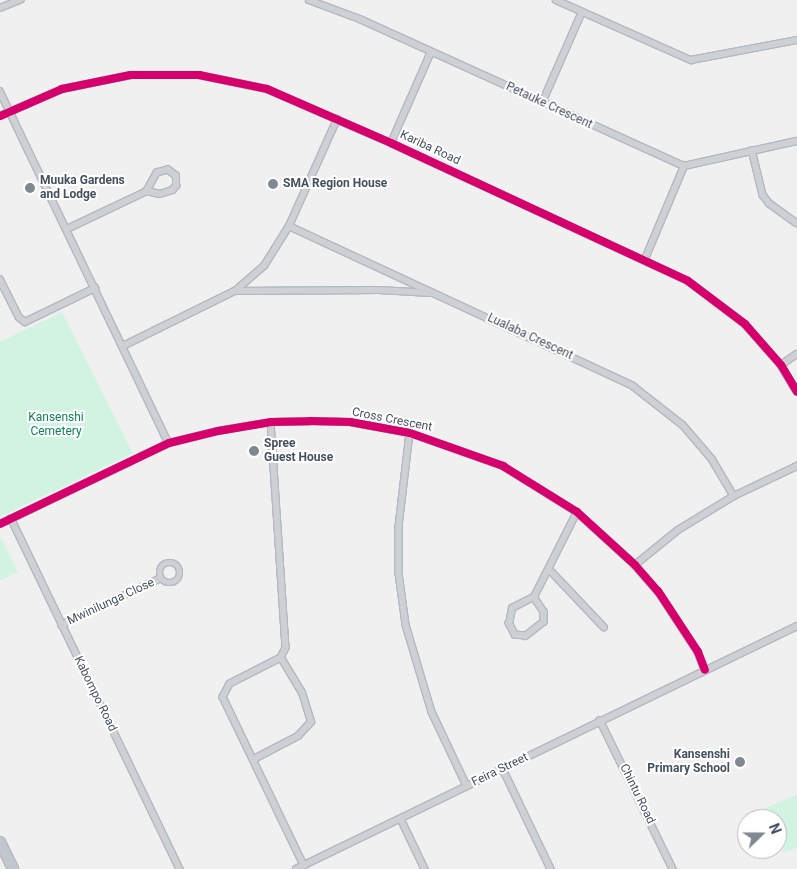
<!DOCTYPE html>
<html>
<head>
<meta charset="utf-8">
<style>
	body { margin:0 }
	#map { position:relative; width:797px; height:869px; overflow:hidden; background:#f1f0f0; font-family:Roboto,sans-serif }
	div>[style] { position:absolute }
	.green>* { inset:0; background:#d2f3e2 }
	.roads { filter:drop-shadow(1px 0 #b4b8c1) drop-shadow(-1px 0 #b4b8c1) drop-shadow(0 1px #b4b8c1) drop-shadow(0 -1px #b4b8c1) }
	.minor>* { height:5.5px; margin:-2.75px; padding:0 2.75px; transform-origin:2.75px; border-radius:2.75px; background:#ced1d4 }
	.minor>.ring { margin:-2.75px; padding:0; box-sizing:content-box; background:none; border:5.5px solid #ced1d4; border-radius:50% }
	.trunk>* { height:10px; margin:-5px; padding:0 5px; transform-origin:5px; border-radius:5px; background:#c2c6cd }
	.cycleway>* { height:8px; margin:-4px; padding:0 4px; transform-origin:4px; border-radius:4px; background:#d6006c }
	.dots>* { width:14px; height:14px; translate:-50% -50%; box-sizing:border-box; border:2px solid #fff; border-radius:50% }
	span { translate:-50% -50%; white-space:nowrap; text-align:center; line-height:1.15; -webkit-text-stroke:4px #fff; paint-order:stroke }
	.street-label { font-size:12px; color:#45505f }
	.poi-label { font-size:12px; color:#45505f; font-weight:700 }
	.left { translate:0 -50%; text-align:left }
	.right { translate:-100% -50%; text-align:right }
	.park-label { font-size:12px; color:#0b8454 }
	.north { position:absolute; left:737px; top:809px; width:50px; height:50px; box-sizing:border-box; background:#fff; border:1px solid #b5b9bf; border-radius:50%; rotate:68deg; font-size:14px; font-weight:700; line-height:20px; text-align:center; color:#45505f }
	.north::after { content:''; display:block; margin:auto; width:18px; height:22px; background:#818892; clip-path:polygon(50% 0,100% 100%,50% 72%,0 100%) }
</style>
</head>
<body>
<div id="map">
	<div class="green">
		<div style="clip-path:polygon(62px 312px,133px 453px,0 517px,0 342px)"></div>
		<div style="clip-path:polygon(1px 538px,18px 572px,0 581px,0 539px)"></div>
		<div style="clip-path:polygon(797px 794px,797px 847px,785px 853px,777px 836px,777px 819px,769px 819px,764px 809px)"></div>
	</div>
	<div class="roads">
		<div class="minor">
			<div style="left:309px;top:0;width:54px;rotate:20.4deg"></div>
			<div style="left:360px;top:19px;width:356px;rotate:24.4deg"></div>
			<div style="left:684px;top:166px;width:116px;rotate:-12.5deg"></div>
			<div style="left:556px;top:0;width:148px;rotate:24deg"></div>
			<div style="left:691px;top:60px;width:108px;rotate:-10.7deg"></div>
			<div style="left:0;top:8px;width:22px;rotate:-22deg"></div>
			<div style="left:0;top:91px;width:390px;rotate:64.4deg"></div>
			<div style="left:542px;top:103px;width:99px;rotate:-66.3deg"></div>
			<div style="left:0;top:116px;width:68px;rotate:-23.5deg"></div>
			<div style="left:62px;top:89px;width:70px;rotate:-11.5deg"></div>
			<div style="left:131px;top:75px;width:68px"></div>
			<div style="left:199px;top:75px;width:69px;rotate:11.6deg"></div>
			<div style="left:267px;top:89px;width:135px;rotate:23.5deg"></div>
			<div style="left:391px;top:143px;width:327px;rotate:24.9deg"></div>
			<div style="left:688px;top:281px;width:71px;rotate:37deg"></div>
			<div style="left:745px;top:324px;width:55px;rotate:48.7deg"></div>
			<div style="left:781px;top:365px;width:31px;rotate:59deg"></div>
			<div style="left:391px;top:143px;width:99px;rotate:-66.3deg"></div>
			<div style="left:752px;top:150px;width:46px;rotate:76.3deg"></div>
			<div style="left:763px;top:195px;width:10px;rotate:53deg"></div>
			<div style="left:769px;top:203px;width:34px;rotate:36deg"></div>
			<div style="left:289px;top:226px;width:379px;rotate:24.9deg"></div>
			<div style="left:633px;top:386px;width:63px;rotate:38deg"></div>
			<div style="left:683px;top:425px;width:45px;rotate:49.5deg"></div>
			<div style="left:712px;top:459px;width:43px;rotate:59.3deg"></div>
			<div style="left:67px;top:229px;width:89px;rotate:-25.4deg"></div>
			<div style="left:147px;top:191px;width:13px;rotate:13deg"></div>
			<div style="left:160px;top:194px;width:13px;rotate:-18deg"></div>
			<div style="left:172px;top:190px;width:6px;rotate:-45deg"></div>
			<div style="left:176px;top:186px;width:10px;rotate:-90deg"></div>
			<div style="left:176px;top:176px;width:10px;rotate:-143deg"></div>
			<div style="left:168px;top:170px;width:11px;rotate:165deg"></div>
			<div style="left:157px;top:173px;width:21px;rotate:119deg"></div>
			<div style="left:645px;top:259px;width:101px;rotate:-67.2deg"></div>
			<div style="left:0;top:279px;width:42px;rotate:63.4deg"></div>
			<div style="left:19px;top:317px;width:8px;rotate:40deg"></div>
			<div style="left:25px;top:322px;width:78px;rotate:-25.9deg"></div>
			<div style="left:235px;top:291px;width:144px;rotate:-0.4deg"></div>
			<div style="left:379px;top:290px;width:52px;rotate:3.3deg"></div>
			<div style="left:123px;top:346px;width:125px;rotate:-26.2deg"></div>
			<div style="left:235px;top:291px;width:38px;rotate:-41deg"></div>
			<div style="left:264px;top:266px;width:47px;rotate:-58deg"></div>
			<div style="left:289px;top:226px;width:117px;rotate:-65.8deg"></div>
			<div style="left:781px;top:365px;width:19px;rotate:-35deg"></div>
			<div style="left:271px;top:422px;width:226px;rotate:86.2deg"></div>
			<div style="left:286px;top:648px;width:11px;rotate:117deg"></div>
			<div style="left:281px;top:658px;width:57px;rotate:153deg"></div>
			<div style="left:230px;top:684px;width:15px;rotate:118deg"></div>
			<div style="left:223px;top:697px;width:187px;rotate:64.3deg"></div>
			<div style="left:410px;top:433px;width:95px;rotate:96.7deg"></div>
			<div style="left:399px;top:527px;width:46px;rotate:90deg"></div>
			<div style="left:399px;top:573px;width:52px;rotate:82.3deg"></div>
			<div style="left:406px;top:625px;width:91px;rotate:73.4deg"></div>
			<div style="left:432px;top:712px;width:82px;rotate:64.7deg"></div>
			<div style="left:11px;top:518px;width:390px;rotate:64.3deg"></div>
			<div style="left:0;top:524px;width:187px;rotate:-25.6deg"></div>
			<div style="left:169px;top:443px;width:50px;rotate:-13.8deg"></div>
			<div style="left:218px;top:431px;width:54px;rotate:-9.6deg"></div>
			<div style="left:271px;top:422px;width:39px;rotate:-1deg"></div>
			<div style="left:310px;top:421px;width:40px;rotate:1.4deg"></div>
			<div style="left:350px;top:422px;width:61px;rotate:10.4deg"></div>
			<div style="left:410px;top:433px;width:99px;rotate:19.5deg"></div>
			<div style="left:503px;top:466px;width:87px;rotate:31.9deg"></div>
			<div style="left:577px;top:512px;width:79px;rotate:42.4deg"></div>
			<div style="left:635px;top:565px;width:35px;rotate:49deg"></div>
			<div style="left:658px;top:591px;width:73px;rotate:56.7deg"></div>
			<div style="left:698px;top:652px;width:19px;rotate:69deg"></div>
			<div class="ring" style="left:160px;top:563px;width:14.5px;height:14.5px"></div>
			<div style="left:635px;top:565px;width:55px;rotate:-39.1deg"></div>
			<div style="left:678px;top:530px;width:66px;rotate:-31.3deg"></div>
			<div style="left:734px;top:496px;width:70px;rotate:-25.5deg"></div>
			<div style="left:549px;top:569px;width:80px;rotate:46.5deg"></div>
			<div style="left:534px;top:597px;width:18px;rotate:56deg"></div>
			<div style="left:544px;top:612px;width:10px;rotate:90deg"></div>
			<div style="left:544px;top:622px;width:23px;rotate:142deg"></div>
			<div style="left:526px;top:636px;width:11px;rotate:-175deg"></div>
			<div style="left:515px;top:635px;width:13px;rotate:-119deg"></div>
			<div style="left:509px;top:624px;width:16px;rotate:-79deg"></div>
			<div style="left:512px;top:608px;width:25px;rotate:-27deg"></div>
			<div style="left:534px;top:597px;width:95px;rotate:-63.2deg"></div>
			<div style="left:61px;top:625px;width:110px;rotate:-25.2deg"></div>
			<div style="left:600px;top:720px;width:166px;rotate:63.9deg"></div>
			<div style="left:254px;top:759px;width:50px;rotate:-27.6deg"></div>
			<div style="left:298px;top:736px;width:19px;rotate:-47deg"></div>
			<div style="left:311px;top:722px;width:30px;rotate:-107deg"></div>
			<div style="left:302px;top:693px;width:41px;rotate:-121deg"></div>
			<div style="left:503px;top:769px;width:111px;rotate:64.4deg"></div>
			<div style="left:401px;top:819px;width:55px;rotate:64.4deg"></div>
			<div style="left:296px;top:869px;width:557px;rotate:-25.87deg"></div>
		</div>
		<div class="trunk">
			<div style="left:0;top:842px;width:30px;rotate:64deg"></div>
		</div>
	</div>
	<div class="cycleway">
		<div style="left:0;top:116px;width:68px;rotate:-23.5deg"></div>
		<div style="left:62px;top:89px;width:70px;rotate:-11.5deg"></div>
		<div style="left:131px;top:75px;width:68px"></div>
		<div style="left:199px;top:75px;width:69px;rotate:11.6deg"></div>
		<div style="left:267px;top:89px;width:135px;rotate:23.5deg"></div>
		<div style="left:391px;top:143px;width:327px;rotate:24.9deg"></div>
		<div style="left:688px;top:281px;width:71px;rotate:37deg"></div>
		<div style="left:745px;top:324px;width:55px;rotate:48.7deg"></div>
		<div style="left:781px;top:365px;width:31px;rotate:59deg"></div>
		<div style="left:0;top:524px;width:187px;rotate:-25.6deg"></div>
		<div style="left:169px;top:443px;width:50px;rotate:-13.8deg"></div>
		<div style="left:218px;top:431px;width:54px;rotate:-9.6deg"></div>
		<div style="left:271px;top:422px;width:39px;rotate:-1deg"></div>
		<div style="left:310px;top:421px;width:40px;rotate:1.4deg"></div>
		<div style="left:350px;top:422px;width:61px;rotate:10.4deg"></div>
		<div style="left:410px;top:433px;width:99px;rotate:19.5deg"></div>
		<div style="left:503px;top:466px;width:87px;rotate:31.9deg"></div>
		<div style="left:577px;top:512px;width:79px;rotate:42.4deg"></div>
		<div style="left:635px;top:565px;width:35px;rotate:49deg"></div>
		<div style="left:658px;top:591px;width:73px;rotate:56.7deg"></div>
		<div style="left:698px;top:652px;width:19px;rotate:69deg"></div>
	</div>
	<div class="dots">
		<div style="left:273px;top:184px;background:#818892"></div>
		<div style="left:30px;top:188px;background:#818892"></div>
		<div style="left:254px;top:451px;background:#818892"></div>
		<div style="left:740px;top:762px;background:#818892"></div>
	</div>
	<div class="street-label">
		<span style="left:549px;top:106px;rotate:25deg">Petauke Crescent</span>
		<span style="left:430px;top:148px;rotate:25deg">Kariba Road</span>
		<span style="left:530px;top:337px;rotate:25deg">Lualaba Crescent</span>
		<span style="left:392px;top:420px;rotate:11deg">Cross Crescent</span>
		<span style="left:111px;top:602px;rotate:-25deg">Mwinilunga Close</span>
		<span style="left:95px;top:694px;rotate:64deg">Kabompo Road</span>
		<span style="left:500px;top:770px;rotate:-26deg">Feira Street</span>
		<span style="left:637px;top:794px;rotate:64deg">Chintu Road</span>
	</div>
	<div class="poi-label">
		<span class="left" style="left:40px;top:188px">Muuka Gardens<br>and Lodge</span>
		<span class="left" style="left:283px;top:184px">SMA Region House</span>
		<span class="left" style="left:264px;top:451px">Spree<br>Guest House</span>
		<span class="right" style="left:730px;top:762px">Kansenshi<br>Primary School</span>
	</div>
	<div class="park-label">
		<span style="left:56px;top:425px">Kansenshi<br>Cemetery</span>
	</div>
	<div class="north">N</div>
</div>
</body>
</html>
